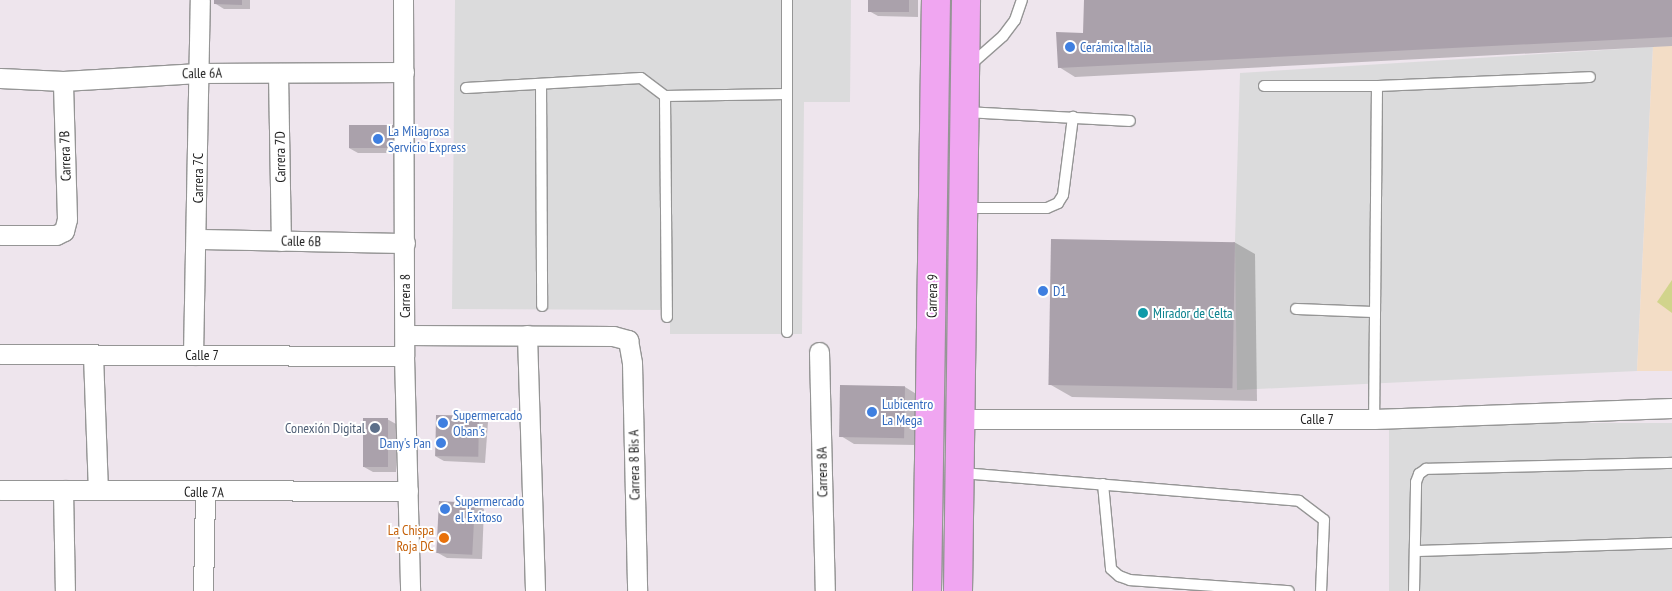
<!DOCTYPE html>
<html>
<head>
<meta charset="utf-8">
<style>
	body { margin:0 }
	#map { position:relative; width:1672px; height:591px; overflow:hidden; background:#eee5ed; font-family:"PT Sans Narrow",sans-serif }
	div>[style] { position:absolute }
	.residential>* { inset:0; background:#dbdbdc; transform-origin:0 0 }
	.park>* { inset:0; background:#f3ddc6 }
	.pitch>* { inset:0; background:#d1d48c }
	.shadow>* { inset:0; background:#0003 }
	.building>* { inset:0; background:#aaa1ab; transform-origin:0 0 }
	.roads { filter:drop-shadow(1px 0 #959595) drop-shadow(-1px 0 #959595) drop-shadow(0 1px #959595) drop-shadow(0 -1px #959595) }
	.lane>* { height:10px; margin:-5px; padding:0 5px; transform-origin:5px; border-radius:5px; background:#fff }
	.street>* { height:19px; margin:-9.5px; padding:0 9.5px; transform-origin:9.5px; border-radius:9.5px; background:#fff }
	.primary>* { height:28px; margin:-14px; padding:0 14px; transform-origin:14px; border-radius:14px; background:#f0a6f1 }
	.dots>* { width:14px; height:14px; translate:-50% -50%; box-sizing:border-box; border:2px solid #fff; border-radius:50% }
	span { translate:-50% -50%; white-space:nowrap; text-align:center; line-height:1.15; -webkit-text-stroke:4px #fff; paint-order:stroke }
	.shop-label { font-size:14px; color:#366cbe }
	.left { translate:0 -50%; text-align:left }
	.right { translate:-100% -50%; text-align:right }
	.street-label { font-size:14px; color:#1e1e1e }
	.culture-label { font-size:14px; color:#0d838f }
	.service-label { font-size:14px; color:#4e5e75 }
	.food-label { font-size:14px; color:#c56008 }
</style>
</head>
<body>
<div id="map">
	<div class="residential">
		<div style="clip-path:polygon(455px 0,851px 0,850px 102px,804px 102px,802px 334px,670px 334px,670px 310px,452px 309px)"></div>
		<div style="clip-path:polygon(1653px 47px,1637px 371px,1237px 390px,1235px 241px,1240px 73px)"></div>
		<div style="left:1672px;top:423px;width:168px;height:283px;rotate:90deg"></div>
	</div>
	<div class="park">
		<div style="clip-path:polygon(1672px 46px,1672px 371px,1637px 371px,1653px 47px)"></div>
	</div>
	<div class="pitch">
		<div style="clip-path:polygon(1672px 280px,1672px 313px,1657px 302px)"></div>
	</div>
	<div class="shadow">
		<div style="clip-path:polygon(216px 0,250px 0,250px 9px,224px 9px,216px 4px)"></div>
		<div style="clip-path:polygon(869px 0,918px 0,918px 17px,878px 16px,869px 11px)"></div>
		<div style="clip-path:polygon(1085px 0,1672px 0,1672px 46px,1075px 77px,1059px 67px,1084px 34px)"></div>
		<div style="clip-path:polygon(392px 126px,401px 132px,401px 153px,358px 153px,349px 148px)"></div>
		<div style="clip-path:polygon(1234px 242px,1255px 254px,1257px 401px,1072px 397px,1051px 385px)"></div>
		<div style="clip-path:polygon(905px 387px,918px 395px,917px 445px,854px 444px,841px 436px)"></div>
		<div style="clip-path:polygon(438px 416px,479px 417px,488px 422px,485px 463px,444px 461px,435px 456px)"></div>
		<div style="clip-path:polygon(387px 419px,396px 424px,396px 472px,373px 472px,364px 467px)"></div>
		<div style="clip-path:polygon(475px 504px,484px 509px,482px 559px,447px 558px,438px 553px)"></div>
	</div>
	<div class="building">
		<div style="clip-path:polygon(214px 0,242px 0,242px 5px,214px 4px)"></div>
		<div style="left:868px;top:0;width:41px;height:12px"></div>
		<div style="clip-path:polygon(1084px 0,1672px 0,1672px 37px,1058px 68px,1056px 32px,1083px 33px)"></div>
		<div style="left:349px;top:125px;width:44px;height:23px"></div>
		<div style="left:1051px;top:239px;width:184px;height:146px;rotate:1deg"></div>
		<div style="left:840px;top:385px;width:65px;height:52px;rotate:1deg"></div>
		<div style="left:436px;top:415px;width:43px;height:41px;rotate:1deg"></div>
		<div style="left:363px;top:418px;width:25px;height:49px"></div>
		<div style="left:439px;top:501px;width:36px;height:52px;rotate:3deg"></div>
	</div>
	<div class="roads">
		<div class="lane">
			<div style="left:787px;top:0;width:332px;rotate:90deg"></div>
			<div style="left:969px;top:66px;width:45px;rotate:-41.4deg"></div>
			<div style="left:1003px;top:36px;width:20px;rotate:-53deg"></div>
			<div style="left:1015px;top:20px;width:21px;rotate:-71deg"></div>
			<div style="left:541px;top:84px;width:222px;rotate:89.7deg"></div>
			<div style="left:1264px;top:86px;width:113px"></div>
			<div style="left:1377px;top:86px;width:333px;rotate:90.5deg"></div>
			<div style="left:1377px;top:86px;width:213px;rotate:-2.4deg"></div>
			<div style="left:466px;top:88px;width:175px;rotate:-3.3deg"></div>
			<div style="left:641px;top:78px;width:30px;rotate:37deg"></div>
			<div style="left:665px;top:96px;width:122px;rotate:-0.9deg"></div>
			<div style="left:665px;top:96px;width:221px;rotate:89.5deg"></div>
			<div style="left:966px;top:112px;width:164px;rotate:3.1deg"></div>
			<div style="left:964px;top:208px;width:83px"></div>
			<div style="left:1047px;top:208px;width:12px;rotate:-24deg"></div>
			<div style="left:1058px;top:203px;width:9px;rotate:-58deg"></div>
			<div style="left:1063px;top:195px;width:79px;rotate:-82.7deg"></div>
			<div style="left:1296px;top:309px;width:78px;rotate:2.2deg"></div>
			<div style="left:962px;top:473px;width:338px;rotate:4.7deg"></div>
			<div style="left:1299px;top:501px;width:31px;rotate:37deg"></div>
			<div style="left:1324px;top:520px;width:71px;rotate:92.4deg"></div>
			<div style="left:1103px;top:484px;width:85px;rotate:84.6deg"></div>
			<div style="left:1111px;top:569px;width:11px;rotate:41deg"></div>
			<div style="left:1119px;top:576px;width:12px;rotate:20deg"></div>
			<div style="left:1130px;top:580px;width:159px;rotate:4deg"></div>
			<div style="left:1415px;top:551px;width:257px;rotate:-1.8deg"></div>
			<div style="left:1414px;top:591px;width:109px;rotate:-88.9deg"></div>
			<div style="left:1416px;top:482px;width:9px;rotate:-69deg"></div>
			<div style="left:1419px;top:474px;width:9px;rotate:-36deg"></div>
			<div style="left:1426px;top:469px;width:246px;rotate:-1.4deg"></div>
		</div>
		<div class="street">
			<div style="left:403px;top:0;width:356px;rotate:89.8deg"></div>
			<div style="left:404px;top:356px;width:235px;rotate:88.5deg"></div>
			<div style="left:278px;top:73px;width:168px;rotate:89deg"></div>
			<div style="left:0;top:78px;width:63px;rotate:2.7deg"></div>
			<div style="left:63px;top:81px;width:136px;rotate:-3.4deg"></div>
			<div style="left:199px;top:73px;width:205px;rotate:-0.3deg"></div>
			<div style="left:0;top:235px;width:56px"></div>
			<div style="left:56px;top:235px;width:9px;rotate:-27deg"></div>
			<div style="left:64px;top:231px;width:12px;rotate:-76deg"></div>
			<div style="left:67px;top:219px;width:138px;rotate:-91.7deg"></div>
			<div style="left:198px;top:239px;width:207px;rotate:1.1deg"></div>
			<div style="left:406px;top:335px;width:207px;rotate:0.3deg"></div>
			<div style="left:613px;top:336px;width:16px;rotate:15deg"></div>
			<div style="left:628px;top:340px;width:23px;rotate:80deg"></div>
			<div style="left:632px;top:363px;width:228px;rotate:88.7deg"></div>
			<div style="left:527px;top:335px;width:256px;rotate:88.2deg"></div>
			<div style="left:819px;top:352px;width:239px;rotate:88.6deg"></div>
			<div style="left:0;top:354px;width:404px;rotate:0.3deg"></div>
			<div style="left:93px;top:355px;width:134px;rotate:87.9deg"></div>
			<div style="left:193px;top:355px;width:355px;rotate:-88.9deg"></div>
			<div style="left:961px;top:419px;width:413px"></div>
			<div style="left:1374px;top:419px;width:298px;rotate:-2.1deg"></div>
			<div style="left:0;top:490px;width:408px;rotate:0.1deg"></div>
			<div style="left:63px;top:490px;width:101px;rotate:88.9deg"></div>
			<div style="left:203px;top:591px;width:99px;rotate:-88.8deg"></div>
		</div>
		<div class="primary">
			<div style="left:927px;top:591px;width:591px;rotate:-89.13deg"></div>
			<div style="left:958px;top:591px;width:591px;rotate:-89.22deg"></div>
		</div>
	</div>
	<div class="dots">
		<div style="left:1070px;top:47px;background:#3f7fe0"></div>
		<div style="left:378px;top:139px;background:#3f7fe0"></div>
		<div style="left:1043px;top:291px;background:#3f7fe0"></div>
		<div style="left:1143px;top:313px;background:#0f9aa8"></div>
		<div style="left:872px;top:412px;background:#3f7fe0"></div>
		<div style="left:443px;top:423px;background:#3f7fe0"></div>
		<div style="left:375px;top:428px;background:#5c6f8a"></div>
		<div style="left:441px;top:443px;background:#3f7fe0"></div>
		<div style="left:445px;top:509px;background:#3f7fe0"></div>
		<div style="left:444px;top:538px;background:#e8710a"></div>
	</div>
	<div class="shop-label">
		<span class="left" style="left:1080px;top:47px">Cerámica Italia</span>
		<span class="left" style="left:388px;top:139px">La Milagrosa<br>Servicio Express</span>
		<span class="left" style="left:1053px;top:291px">D1</span>
		<span class="left" style="left:882px;top:412px">Lubicentro<br>La Mega</span>
		<span class="left" style="left:453px;top:423px">Supermercado<br>Oban's</span>
		<span class="right" style="left:431px;top:443px">Dany's Pan</span>
		<span class="left" style="left:455px;top:509px">Supermercado<br>el Exitoso</span>
	</div>
	<div class="street-label">
		<span style="left:202px;top:73px;rotate:-1deg">Calle 6A</span>
		<span style="left:65px;top:156px;rotate:-92deg">Carrera 7B</span>
		<span style="left:280px;top:157px;rotate:-91deg">Carrera 7D</span>
		<span style="left:198px;top:178px;rotate:-90deg">Carrera 7C</span>
		<span style="left:301px;top:241px;rotate:1deg">Calle 6B</span>
		<span style="left:405px;top:296px;rotate:-90deg">Carrera 8</span>
		<span style="left:932px;top:296px;rotate:-89deg">Carrera 9</span>
		<span style="left:202px;top:355px">Calle 7</span>
		<span style="left:1317px;top:419px">Calle 7</span>
		<span style="left:634px;top:465px;rotate:-91deg">Carrera 8 Bis A</span>
		<span style="left:822px;top:472px;rotate:-91deg">Carrera 8A</span>
		<span style="left:204px;top:492px;rotate:1deg">Calle 7A</span>
	</div>
	<div class="culture-label">
		<span class="left" style="left:1153px;top:313px">Mirador de Celta</span>
	</div>
	<div class="service-label">
		<span class="right" style="left:365px;top:428px">Conexión Digital</span>
	</div>
	<div class="food-label">
		<span class="right" style="left:434px;top:538px">La Chispa<br>Roja DC</span>
	</div>
</div>
</body>
</html>
